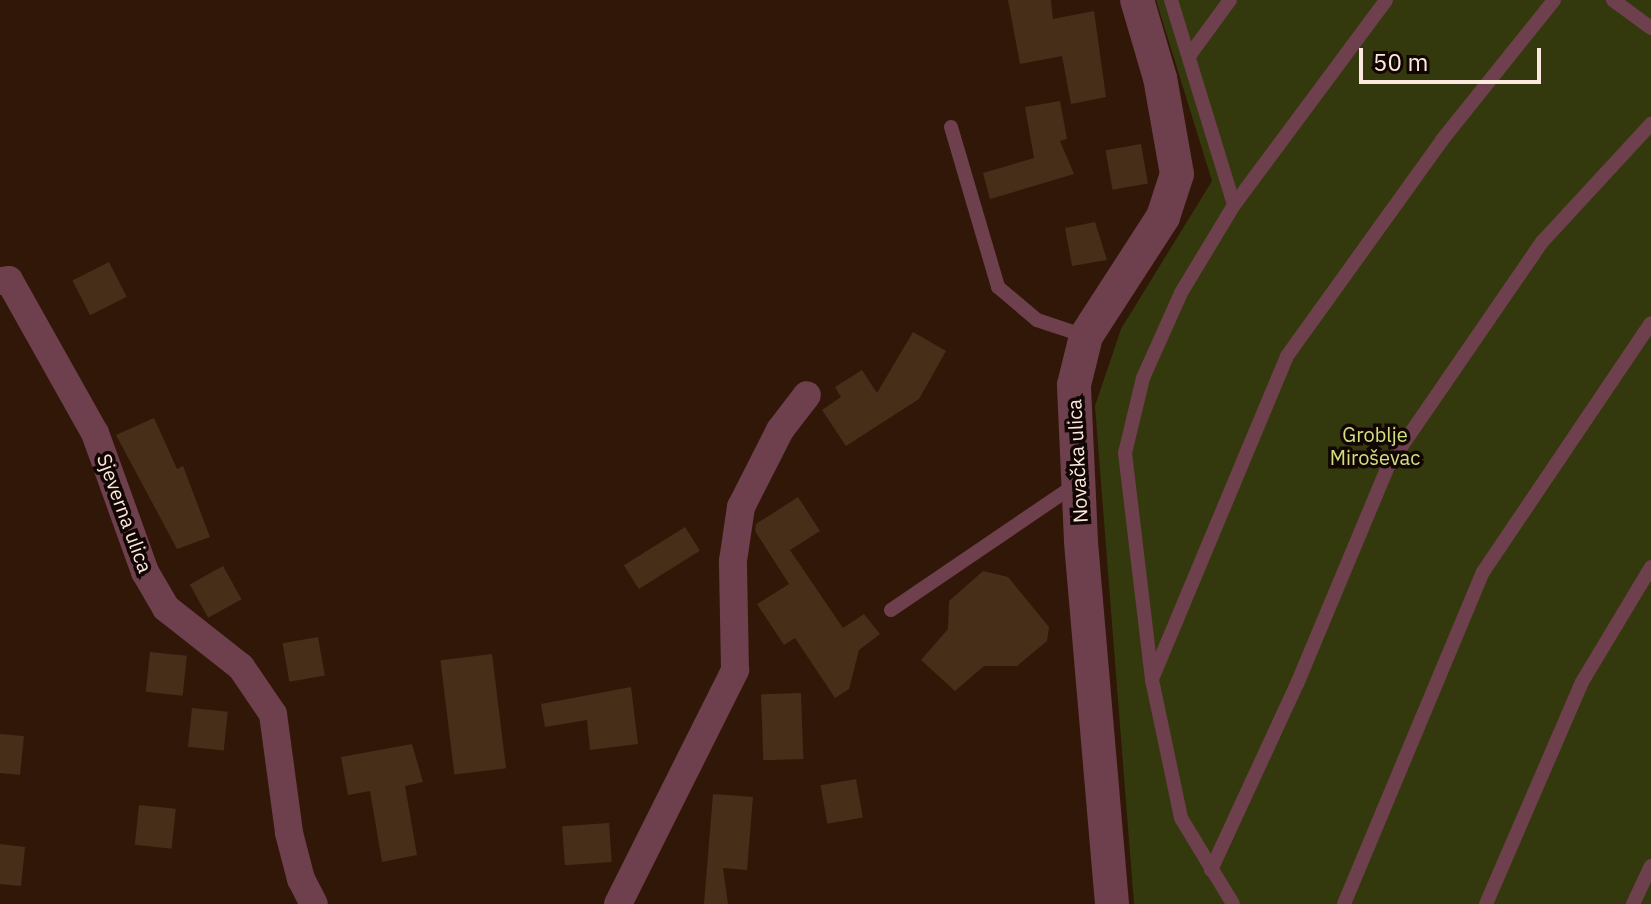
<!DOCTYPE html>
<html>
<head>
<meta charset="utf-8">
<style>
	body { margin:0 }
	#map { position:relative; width:1651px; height:904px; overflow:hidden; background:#311707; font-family:"IBM Plex Sans",sans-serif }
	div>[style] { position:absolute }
	.green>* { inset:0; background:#34390d }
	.building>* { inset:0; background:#472e19; transform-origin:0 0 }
	.service>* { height:14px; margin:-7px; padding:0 7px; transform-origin:7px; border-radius:7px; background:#6e3f4d }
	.minor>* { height:28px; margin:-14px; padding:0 14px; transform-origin:14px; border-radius:14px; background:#6e3f4d }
	.tertiary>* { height:34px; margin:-17px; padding:0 17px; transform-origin:17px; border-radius:17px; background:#6e3f4d }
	span { translate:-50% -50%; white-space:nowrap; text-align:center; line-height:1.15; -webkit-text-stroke:7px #110602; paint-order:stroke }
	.park-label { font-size:20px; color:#d3e081 }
	.street-label { font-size:20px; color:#fbe8de }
	.scale { position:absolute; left:1359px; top:48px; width:182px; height:36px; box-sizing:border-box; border:4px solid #fbe8de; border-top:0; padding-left:10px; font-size:24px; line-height:28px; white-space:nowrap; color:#fbe8de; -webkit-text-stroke:6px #110602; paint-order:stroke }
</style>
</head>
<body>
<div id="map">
	<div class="green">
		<div style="clip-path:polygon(1156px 0,1651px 0,1651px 904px,1134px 904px,1095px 406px,1121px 329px,1212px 181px)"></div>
	</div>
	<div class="building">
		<div style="clip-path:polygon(1008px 0,1051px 0,1053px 19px,1094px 11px,1106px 97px,1071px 104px,1062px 56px,1020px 64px)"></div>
		<div style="clip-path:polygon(1060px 101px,1067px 139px,1060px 141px,1074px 174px,990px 199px,983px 173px,1034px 158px,1025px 107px)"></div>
		<div style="left:1141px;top:144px;width:40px;height:36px;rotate:80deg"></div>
		<div style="clip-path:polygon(1095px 222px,1107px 260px,1072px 266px,1065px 228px)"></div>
		<div style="left:109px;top:262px;width:39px;height:41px;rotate:63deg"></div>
		<div style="clip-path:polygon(913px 332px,946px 351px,919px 399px,846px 446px,822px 410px,841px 397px,835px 387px,862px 370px,877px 393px)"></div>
		<div style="clip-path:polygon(154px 418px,177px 469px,183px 466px,210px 537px,177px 549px,116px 435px)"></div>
		<div style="clip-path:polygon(798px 497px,820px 531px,790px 550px,843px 628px,864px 614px,880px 634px,859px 650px,849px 689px,835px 698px,795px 638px,784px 645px,757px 604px,789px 584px,755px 531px,756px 524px)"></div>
		<div style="left:685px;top:527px;width:28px;height:72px;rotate:58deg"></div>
		<div style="left:223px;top:566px;width:38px;height:38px;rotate:61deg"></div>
		<div style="clip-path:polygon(983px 571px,1008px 577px,1049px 627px,1047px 641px,1017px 666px,984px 666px,955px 691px,921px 660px,948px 629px,949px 601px)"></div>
		<div style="left:318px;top:637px;width:39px;height:36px;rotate:80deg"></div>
		<div style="left:150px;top:652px;width:37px;height:40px;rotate:6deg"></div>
		<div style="left:492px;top:654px;width:115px;height:52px;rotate:83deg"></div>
		<div style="clip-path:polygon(631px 687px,638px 744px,590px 750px,587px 720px,545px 727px,541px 704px)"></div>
		<div style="left:801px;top:693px;width:66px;height:40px;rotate:88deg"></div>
		<div style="left:192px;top:708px;width:36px;height:39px;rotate:6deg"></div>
		<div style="clip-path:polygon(0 734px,24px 736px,20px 775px,0 773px)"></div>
		<div style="clip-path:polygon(412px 744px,423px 782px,405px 786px,417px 855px,382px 862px,370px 791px,348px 795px,341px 757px)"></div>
		<div style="left:856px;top:779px;width:39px;height:36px;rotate:80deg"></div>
		<div style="clip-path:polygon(713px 794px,753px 797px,747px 870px,723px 868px,728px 904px,704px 904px)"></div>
		<div style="left:139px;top:805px;width:37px;height:40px;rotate:6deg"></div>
		<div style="left:609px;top:823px;width:39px;height:47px;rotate:86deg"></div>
		<div style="clip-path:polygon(0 844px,25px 847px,21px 886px,0 884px)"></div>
	</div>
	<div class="service">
		<div style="left:1171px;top:0;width:214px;rotate:72.9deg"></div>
		<div style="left:1234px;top:205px;width:103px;rotate:121.1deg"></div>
		<div style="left:1181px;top:293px;width:93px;rotate:114.1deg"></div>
		<div style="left:1143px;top:378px;width:77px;rotate:103.5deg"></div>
		<div style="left:1125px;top:453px;width:229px;rotate:83.2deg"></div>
		<div style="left:1152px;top:680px;width:141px;rotate:78.1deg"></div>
		<div style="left:1181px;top:818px;width:100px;rotate:58.8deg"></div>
		<div style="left:1613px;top:0;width:47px;rotate:36.4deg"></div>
		<div style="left:1189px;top:56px;width:69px;rotate:-53.8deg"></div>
		<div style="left:951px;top:127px;width:167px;rotate:73.6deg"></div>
		<div style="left:998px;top:287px;width:51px;rotate:40.2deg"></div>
		<div style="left:1037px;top:320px;width:51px;rotate:18.4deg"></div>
		<div style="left:1234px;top:205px;width:255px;rotate:-53.4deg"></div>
		<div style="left:891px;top:610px;width:222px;rotate:-34.2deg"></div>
		<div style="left:1152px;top:679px;width:350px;rotate:-67.3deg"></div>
		<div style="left:1287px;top:356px;width:266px;rotate:-54.3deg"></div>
		<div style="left:1442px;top:140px;width:179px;rotate:-51.3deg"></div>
		<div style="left:1211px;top:870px;width:205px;rotate:-65.2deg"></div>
		<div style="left:1297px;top:684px;width:236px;rotate:-67.3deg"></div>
		<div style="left:1388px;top:466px;width:272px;rotate:-55.5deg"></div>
		<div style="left:1542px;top:242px;width:161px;rotate:-47.3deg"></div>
		<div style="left:1344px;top:904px;width:360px;rotate:-67.3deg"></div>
		<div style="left:1483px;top:572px;width:300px;rotate:-56deg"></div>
		<div style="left:1486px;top:904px;width:242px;rotate:-66.6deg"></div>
		<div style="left:1582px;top:682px;width:134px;rotate:-59deg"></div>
		<div style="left:1633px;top:904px;width:42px;rotate:-64.7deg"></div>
	</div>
	<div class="minor">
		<div style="left:0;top:281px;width:9px;rotate:-6deg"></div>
		<div style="left:9px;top:280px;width:176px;rotate:60.7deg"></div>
		<div style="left:95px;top:433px;width:148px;rotate:70.2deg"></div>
		<div style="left:145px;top:572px;width:42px;rotate:59.7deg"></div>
		<div style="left:166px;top:608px;width:95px;rotate:38.2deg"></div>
		<div style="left:241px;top:667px;width:57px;rotate:55.8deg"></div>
		<div style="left:273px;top:714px;width:120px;rotate:82.3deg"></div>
		<div style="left:289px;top:833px;width:48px;rotate:75.4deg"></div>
		<div style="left:301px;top:879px;width:28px;rotate:63deg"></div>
		<div style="left:618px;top:904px;width:262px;rotate:-63.4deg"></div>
		<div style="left:735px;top:670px;width:109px;rotate:-91.1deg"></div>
		<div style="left:733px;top:561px;width:55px;rotate:-81.6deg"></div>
		<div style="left:741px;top:507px;width:86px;rotate:-63.1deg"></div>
		<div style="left:780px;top:430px;width:44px;rotate:-52.4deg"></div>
	</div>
	<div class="tertiary">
		<div style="left:1112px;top:904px;width:364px;rotate:-94.9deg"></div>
		<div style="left:1081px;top:541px;width:156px;rotate:-92.6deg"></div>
		<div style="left:1074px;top:385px;width:50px;rotate:-76.2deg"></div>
		<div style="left:1086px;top:336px;width:142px;rotate:-57.1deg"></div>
		<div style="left:1163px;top:217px;width:45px;rotate:-72deg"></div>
		<div style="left:1177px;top:174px;width:97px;rotate:-100deg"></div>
		<div style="left:1160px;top:78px;width:81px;rotate:-106.4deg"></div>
	</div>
	<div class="park-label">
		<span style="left:1375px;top:446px">Groblje<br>Miroševac</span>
	</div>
	<div class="street-label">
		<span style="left:1077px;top:461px;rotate:-93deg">Novačka ulica</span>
		<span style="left:125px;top:513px;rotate:70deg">Sjeverna ulica</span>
	</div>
	<div class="scale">50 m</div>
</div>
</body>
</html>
